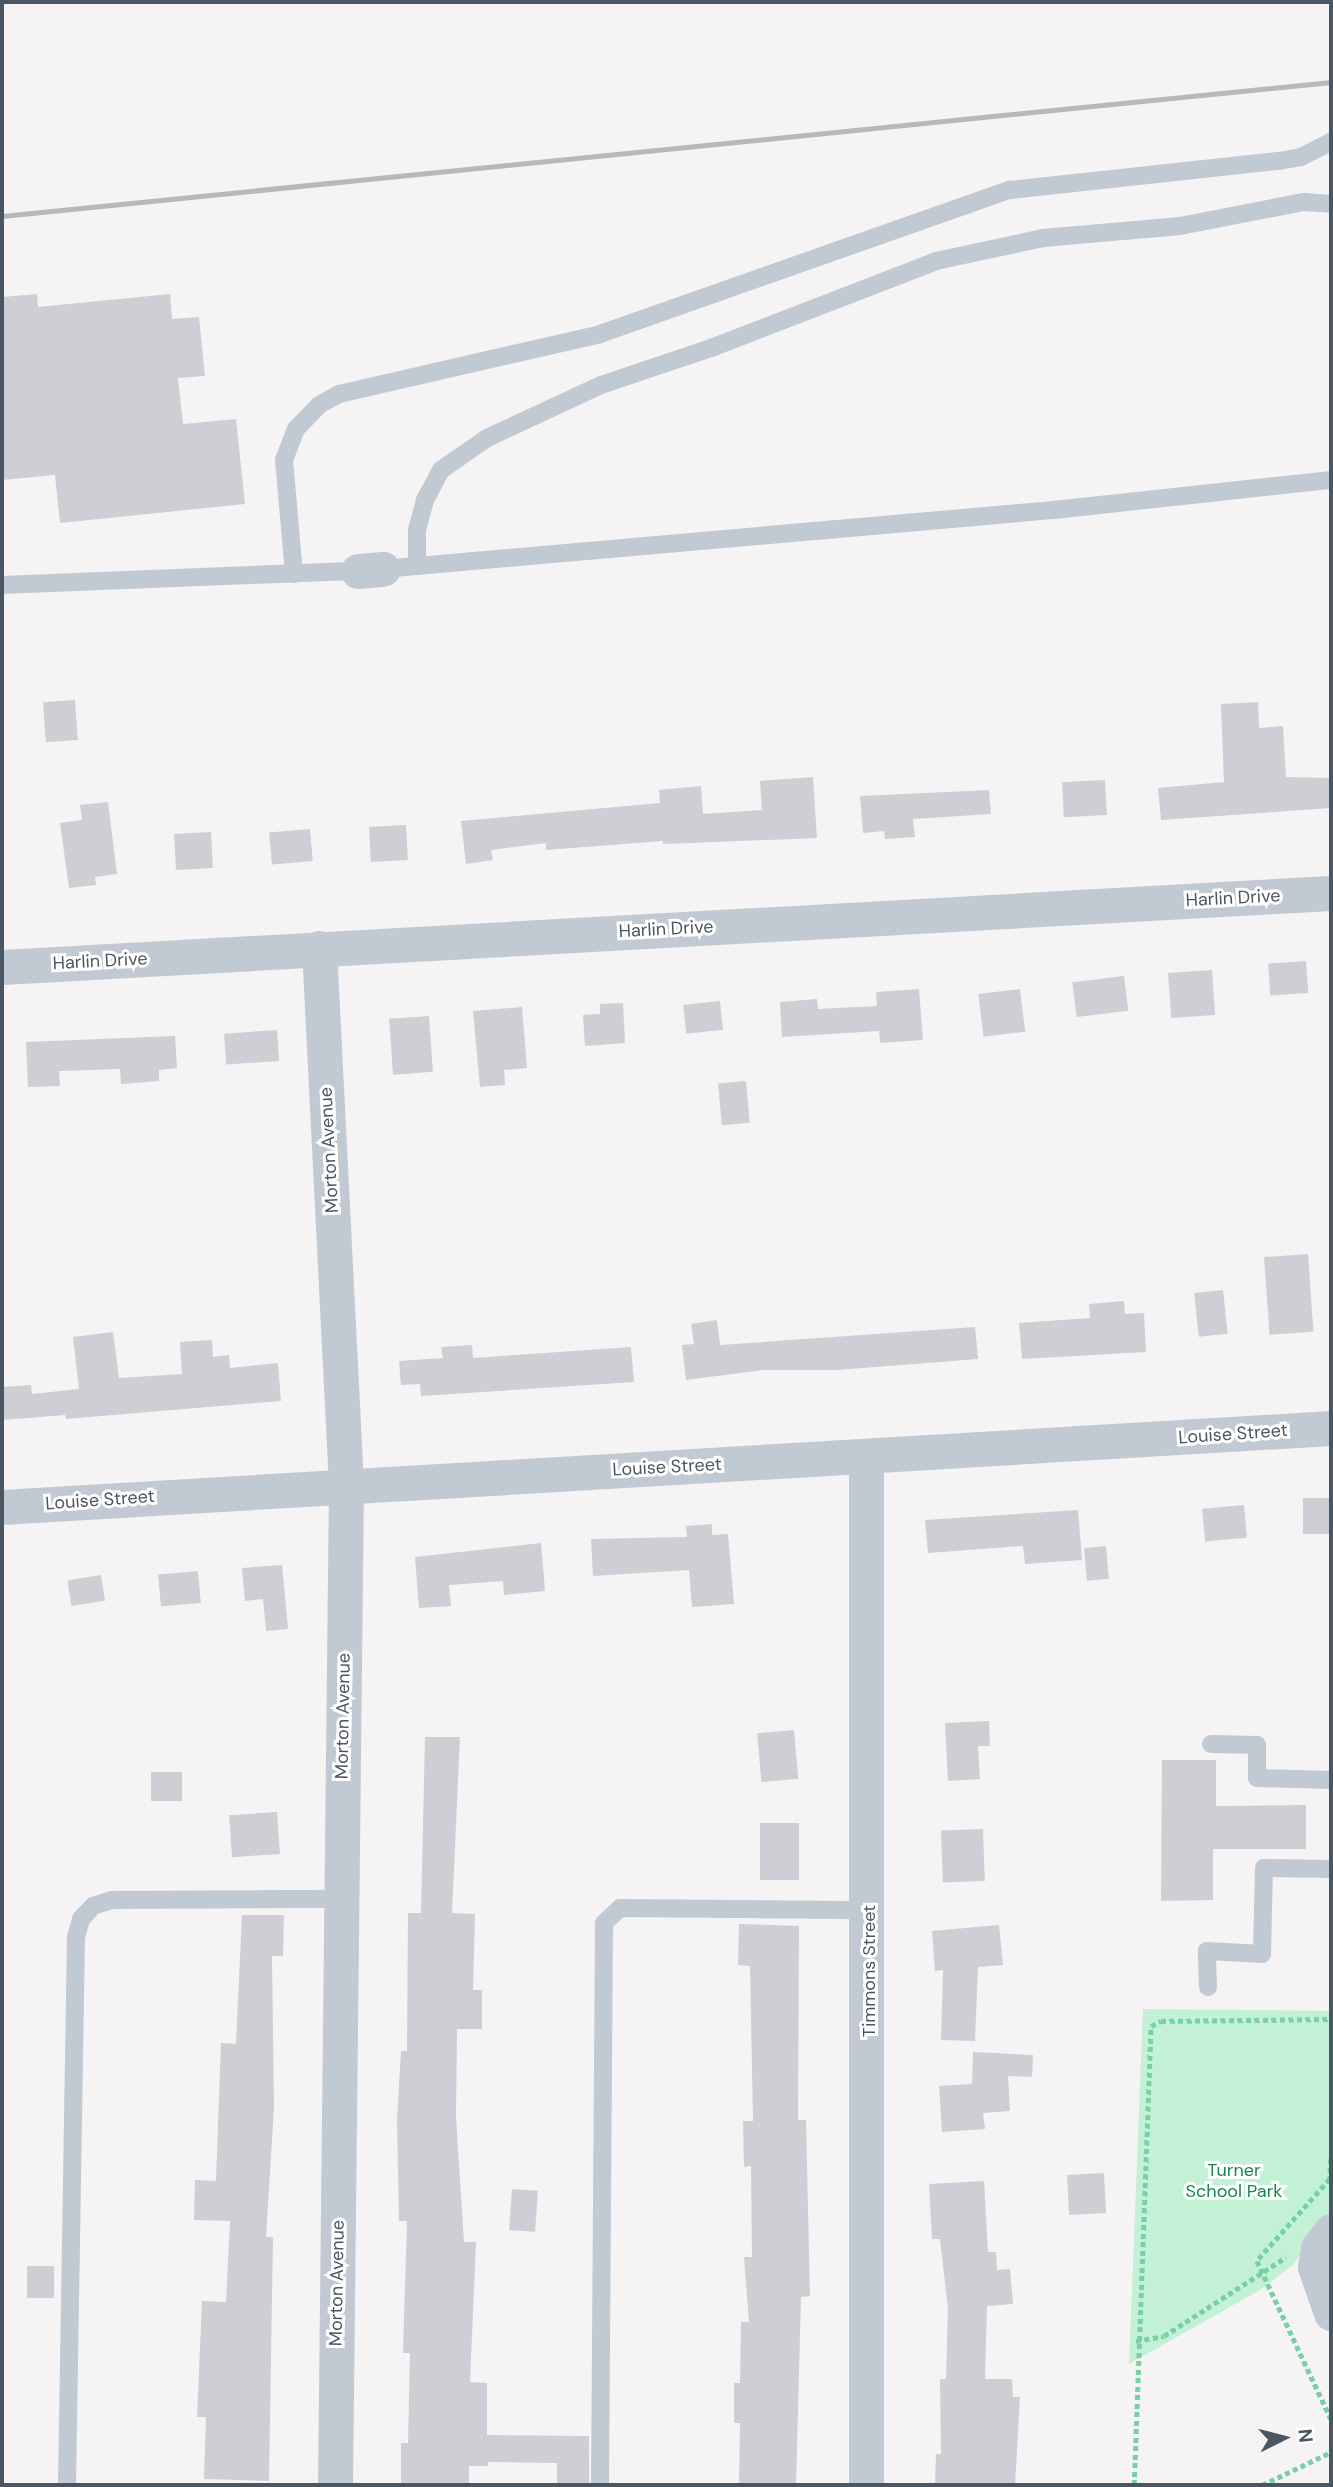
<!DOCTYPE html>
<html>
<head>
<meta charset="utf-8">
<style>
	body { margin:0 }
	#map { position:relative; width:1333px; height:2487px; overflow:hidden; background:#f5f3f3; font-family:"DM Sans",sans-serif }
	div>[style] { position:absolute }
	.green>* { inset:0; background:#c3f1d5 }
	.building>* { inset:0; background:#cdcfd5; transform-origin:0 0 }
	.path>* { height:4.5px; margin-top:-2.25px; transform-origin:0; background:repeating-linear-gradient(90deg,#7ad0a6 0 5px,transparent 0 8.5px) }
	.service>* { height:18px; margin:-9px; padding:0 9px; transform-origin:9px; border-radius:9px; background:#c1cad2 }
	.minor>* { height:35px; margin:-17.5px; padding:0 17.5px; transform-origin:17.5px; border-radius:17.5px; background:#c1cad2 }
	.rail>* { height:5px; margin:-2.5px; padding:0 2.5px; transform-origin:2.5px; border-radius:2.5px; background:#b5b8bd }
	span { translate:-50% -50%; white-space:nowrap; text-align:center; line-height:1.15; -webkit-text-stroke:6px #fff; paint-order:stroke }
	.street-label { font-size:18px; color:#4a5661 }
	.park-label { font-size:18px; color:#17864f }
	.frame { position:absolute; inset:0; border:4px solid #4a5661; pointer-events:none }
	.north { position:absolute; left:1249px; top:2403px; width:70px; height:70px; -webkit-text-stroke:5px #fff; paint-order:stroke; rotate:84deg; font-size:19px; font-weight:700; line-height:28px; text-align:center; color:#4a5661 }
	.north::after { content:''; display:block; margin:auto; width:24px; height:32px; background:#4a5661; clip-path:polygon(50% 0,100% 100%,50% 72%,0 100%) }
</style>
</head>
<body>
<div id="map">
	<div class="green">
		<div style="clip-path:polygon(1143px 2009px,1331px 2011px,1331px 2214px,1293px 2265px,1260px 2290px,1129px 2364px)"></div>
	</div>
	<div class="building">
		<div style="clip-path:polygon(37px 294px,38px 307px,170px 294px,172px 319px,199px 317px,205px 376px,178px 378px,183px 424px,236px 419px,245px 504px,60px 523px,55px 475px,2px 480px,2px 297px)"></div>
		<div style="left:75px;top:700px;width:40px;height:32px;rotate:86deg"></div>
		<div style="clip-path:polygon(1258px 702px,1259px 728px,1283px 726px,1286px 777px,1331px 778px,1331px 808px,1161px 820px,1158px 788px,1224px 782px,1221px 704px)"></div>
		<div style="clip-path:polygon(813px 777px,817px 838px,663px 844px,663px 841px,546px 850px,546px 843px,491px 850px,493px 860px,466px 864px,461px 821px,660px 803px,659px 790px,701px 786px,703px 814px,762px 810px,760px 781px)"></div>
		<div style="left:1105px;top:780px;width:35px;height:43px;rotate:87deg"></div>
		<div style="clip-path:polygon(989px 790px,991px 814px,913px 819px,915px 837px,885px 839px,884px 831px,863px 833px,860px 796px)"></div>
		<div style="clip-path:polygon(108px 802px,117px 874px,95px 877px,96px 885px,69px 888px,60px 823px,82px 820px,80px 805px)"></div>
		<div style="left:406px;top:825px;width:35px;height:37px;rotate:87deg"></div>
		<div style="left:310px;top:829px;width:32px;height:41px;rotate:85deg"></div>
		<div style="left:211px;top:832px;width:36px;height:37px;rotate:87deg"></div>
		<div style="left:1306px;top:961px;width:32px;height:38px;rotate:86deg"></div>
		<div style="left:1212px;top:970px;width:45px;height:44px;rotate:86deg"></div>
		<div style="left:1124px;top:976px;width:35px;height:52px;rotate:83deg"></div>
		<div style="clip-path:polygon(919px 989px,923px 1040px,880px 1043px,879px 1031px,782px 1037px,780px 1002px,817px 999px,818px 1009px,877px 1006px,876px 992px)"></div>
		<div style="left:1020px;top:989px;width:43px;height:42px;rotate:83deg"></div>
		<div style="left:720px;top:1001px;width:29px;height:37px;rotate:84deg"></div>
		<div style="clip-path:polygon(623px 1003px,625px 1043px,585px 1046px,583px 1015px,600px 1014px,600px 1004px)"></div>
		<div style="clip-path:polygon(522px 1007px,527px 1068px,504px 1070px,505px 1085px,480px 1087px,473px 1011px)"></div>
		<div style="left:429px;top:1016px;width:56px;height:40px;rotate:86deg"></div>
		<div style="left:277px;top:1030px;width:31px;height:53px;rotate:86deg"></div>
		<div style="clip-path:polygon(175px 1036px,177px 1068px,159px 1070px,159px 1081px,121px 1084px,120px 1069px,59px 1071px,60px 1086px,28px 1087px,26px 1042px)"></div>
		<div style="left:746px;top:1081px;width:42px;height:28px;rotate:85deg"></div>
		<div style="left:1308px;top:1254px;width:78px;height:44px;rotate:86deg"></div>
		<div style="left:1223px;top:1290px;width:44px;height:29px;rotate:84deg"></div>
		<div style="clip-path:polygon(1124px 1301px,1125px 1314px,1144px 1313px,1146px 1352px,1022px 1359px,1019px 1323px,1090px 1318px,1089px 1304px)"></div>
		<div style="clip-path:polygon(717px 1320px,720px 1345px,975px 1327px,978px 1359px,837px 1370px,763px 1370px,686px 1380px,682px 1345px,694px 1344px,691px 1324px)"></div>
		<div style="clip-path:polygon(113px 1332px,119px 1378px,182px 1374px,180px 1342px,212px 1340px,213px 1357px,229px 1355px,230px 1368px,278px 1363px,281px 1401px,66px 1419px,65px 1415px,2px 1420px,2px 1387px,31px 1385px,32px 1394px,79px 1389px,73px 1337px)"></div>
		<div style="clip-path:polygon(472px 1345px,473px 1358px,631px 1347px,634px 1382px,421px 1396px,420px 1384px,401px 1385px,399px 1361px,443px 1358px,441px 1347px)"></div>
		<div style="left:1331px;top:1498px;width:36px;height:28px;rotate:90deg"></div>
		<div style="left:1244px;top:1505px;width:33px;height:42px;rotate:85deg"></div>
		<div style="clip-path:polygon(1078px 1510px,1082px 1560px,1025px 1564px,1023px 1546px,928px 1553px,925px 1520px)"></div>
		<div style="clip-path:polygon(712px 1524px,712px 1535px,728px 1534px,734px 1604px,692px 1607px,689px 1570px,593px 1576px,591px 1539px,687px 1537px,686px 1526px)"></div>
		<div style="clip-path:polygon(541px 1543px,545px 1591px,504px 1595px,503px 1581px,449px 1585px,451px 1606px,419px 1608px,415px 1557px)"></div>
		<div style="left:1106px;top:1546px;width:33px;height:22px;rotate:85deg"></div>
		<div style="clip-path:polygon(282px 1565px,288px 1629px,266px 1631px,263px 1599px,245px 1601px,242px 1568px)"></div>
		<div style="left:198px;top:1571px;width:32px;height:40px;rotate:85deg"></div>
		<div style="left:101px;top:1575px;width:26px;height:34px;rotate:81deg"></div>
		<div style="clip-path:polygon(989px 1721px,990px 1746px,978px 1746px,980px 1779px,948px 1781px,945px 1723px)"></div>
		<div style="left:794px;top:1730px;width:49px;height:37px;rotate:85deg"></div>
		<div style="clip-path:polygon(425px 1737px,460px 1737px,452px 1913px,475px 1914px,473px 1990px,482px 1990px,482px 2029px,457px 2029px,456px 2118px,464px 2242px,476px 2242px,470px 2382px,487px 2383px,487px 2435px,589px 2436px,589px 2485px,557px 2485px,557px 2463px,488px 2462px,488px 2466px,469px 2466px,469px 2485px,401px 2485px,401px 2443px,408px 2443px,410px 2353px,403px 2353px,407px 2221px,399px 2221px,397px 2119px,401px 2051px,407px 2051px,408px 1913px,421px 1913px)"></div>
		<div style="clip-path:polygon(1162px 1760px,1216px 1760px,1216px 1806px,1306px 1805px,1306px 1849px,1213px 1849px,1213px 1900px,1161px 1901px)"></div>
		<div style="left:151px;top:1772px;width:31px;height:29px"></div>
		<div style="left:277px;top:1812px;width:42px;height:48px;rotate:86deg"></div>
		<div style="left:760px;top:1823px;width:39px;height:57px"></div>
		<div style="left:983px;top:1829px;width:52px;height:42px;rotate:88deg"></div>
		<div style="clip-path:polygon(242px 1915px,284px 1915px,283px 1956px,272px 1956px,274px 2107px,266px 2237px,273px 2237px,269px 2481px,204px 2479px,206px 2417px,197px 2417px,202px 2301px,226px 2302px,230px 2221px,194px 2220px,195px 2180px,216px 2181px,221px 2043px,236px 2044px)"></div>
		<div style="clip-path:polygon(739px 1924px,799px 1926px,798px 2120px,806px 2120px,810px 2296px,801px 2297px,796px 2485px,739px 2484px,740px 2423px,734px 2423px,734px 2383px,740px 2383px,741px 2322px,749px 2322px,744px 2257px,752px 2257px,751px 2166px,744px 2167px,743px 2121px,753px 2121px,750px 1966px,738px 1965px)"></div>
		<div style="clip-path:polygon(999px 1925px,1003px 1965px,978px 1967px,975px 2041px,941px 2040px,943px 1970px,935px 1971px,932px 1931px)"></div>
		<div style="clip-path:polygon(973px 2052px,1033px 2055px,1032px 2077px,1008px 2076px,1010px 2111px,983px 2113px,985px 2129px,942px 2132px,939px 2086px,972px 2084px)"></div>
		<div style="left:1104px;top:2173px;width:40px;height:37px;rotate:87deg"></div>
		<div style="clip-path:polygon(984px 2181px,988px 2252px,996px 2252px,997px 2270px,1010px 2269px,1013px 2304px,987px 2306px,985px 2379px,1012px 2379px,1013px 2397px,1020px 2397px,1015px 2485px,935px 2485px,936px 2454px,941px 2454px,940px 2379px,946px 2379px,948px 2309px,940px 2239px,932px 2239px,929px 2184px)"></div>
		<div style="left:512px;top:2189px;width:26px;height:41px;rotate:4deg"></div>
		<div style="left:27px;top:2266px;width:27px;height:32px"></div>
	</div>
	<div class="path">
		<div style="left:1331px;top:2159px;width:20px;rotate:93deg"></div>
		<div style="left:1330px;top:2179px;width:110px;rotate:131.7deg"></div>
		<div style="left:1257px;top:2261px;width:174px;rotate:64.9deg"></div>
		<div style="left:1136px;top:2341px;width:28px;rotate:-10deg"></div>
		<div style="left:1164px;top:2336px;width:145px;rotate:-32.9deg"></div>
		<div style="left:1134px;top:2485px;width:459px;rotate:-87.9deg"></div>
		<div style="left:1151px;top:2026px;width:11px;rotate:-27deg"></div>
		<div style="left:1161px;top:2021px;width:170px;rotate:-0.7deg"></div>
		<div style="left:1262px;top:2485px;width:76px;rotate:-25.6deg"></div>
	</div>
	<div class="service">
		<div style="left:417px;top:566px;width:36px;rotate:-90deg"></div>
		<div style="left:417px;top:530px;width:31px;rotate:-75deg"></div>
		<div style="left:425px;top:500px;width:34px;rotate:-62deg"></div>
		<div style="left:441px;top:470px;width:56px;rotate:-34.8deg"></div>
		<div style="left:487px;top:438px;width:126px;rotate:-24.9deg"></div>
		<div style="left:601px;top:385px;width:116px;rotate:-18.6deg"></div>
		<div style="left:711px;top:348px;width:241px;rotate:-21.1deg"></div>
		<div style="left:936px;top:261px;width:109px;rotate:-12.1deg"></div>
		<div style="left:1043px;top:238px;width:138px;rotate:-5deg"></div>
		<div style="left:1180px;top:226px;width:126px;rotate:-11deg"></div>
		<div style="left:1304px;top:202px;width:27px;rotate:4deg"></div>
		<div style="left:383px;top:569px;width:674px;rotate:-5.03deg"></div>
		<div style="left:1054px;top:510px;width:279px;rotate:-6.2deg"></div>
		<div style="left:294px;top:574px;width:114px;rotate:-95deg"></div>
		<div style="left:284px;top:460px;width:33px;rotate:-69deg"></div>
		<div style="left:296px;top:429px;width:33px;rotate:-46deg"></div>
		<div style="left:319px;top:405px;width:23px;rotate:-29deg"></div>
		<div style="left:339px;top:394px;width:268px;rotate:-12.9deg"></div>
		<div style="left:600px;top:334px;width:435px;rotate:-19.4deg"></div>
		<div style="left:1010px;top:190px;width:271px;rotate:-6.2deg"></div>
		<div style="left:1279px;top:161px;width:22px;rotate:-10deg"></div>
		<div style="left:1301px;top:157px;width:34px;rotate:-27deg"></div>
		<div style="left:2px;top:585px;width:356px;rotate:-2.3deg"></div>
		<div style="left:1211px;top:1744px;width:46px;rotate:1.2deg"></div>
		<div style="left:1257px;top:1745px;width:33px;rotate:90deg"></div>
		<div style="left:1257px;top:1778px;width:74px;rotate:1.5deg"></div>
		<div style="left:1208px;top:1987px;width:36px;rotate:-92deg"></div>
		<div style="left:1207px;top:1951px;width:55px;rotate:3.1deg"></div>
		<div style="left:1262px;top:1954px;width:86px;rotate:-88.7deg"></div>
		<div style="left:1264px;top:1868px;width:67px;rotate:0.9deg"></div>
		<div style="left:67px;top:2485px;width:548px;rotate:-89.06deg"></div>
		<div style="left:76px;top:1937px;width:19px;rotate:-74deg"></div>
		<div style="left:81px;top:1919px;width:18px;rotate:-47deg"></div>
		<div style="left:93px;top:1906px;width:20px;rotate:-18deg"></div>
		<div style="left:112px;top:1900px;width:229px;rotate:-0.3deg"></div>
		<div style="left:600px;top:2485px;width:562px;rotate:-89.59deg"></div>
		<div style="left:604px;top:1923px;width:22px;rotate:-43deg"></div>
		<div style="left:620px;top:1908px;width:249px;rotate:0.5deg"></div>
	</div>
	<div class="minor">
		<div style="left:358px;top:571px;width:25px;rotate:-5deg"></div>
		<div style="left:319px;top:948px;width:537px;rotate:87.12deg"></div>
		<div style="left:346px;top:1484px;width:1001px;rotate:90.63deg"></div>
		<div style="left:2px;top:967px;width:1331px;rotate:-3.19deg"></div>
		<div style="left:866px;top:1457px;width:1028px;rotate:90deg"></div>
		<div style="left:2px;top:1507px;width:1331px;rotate:-3.4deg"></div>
		<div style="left:1331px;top:2231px;width:21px;rotate:127deg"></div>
		<div style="left:1318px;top:2248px;width:19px;rotate:99deg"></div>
		<div style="left:1315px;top:2267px;width:49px;rotate:70.8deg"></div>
	</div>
	<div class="rail">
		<div style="left:2px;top:216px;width:1336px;rotate:-5.76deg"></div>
	</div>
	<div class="street-label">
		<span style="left:1233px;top:898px;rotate:-3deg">Harlin Drive</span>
		<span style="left:666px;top:929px;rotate:-3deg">Harlin Drive</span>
		<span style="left:100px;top:961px;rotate:-3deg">Harlin Drive</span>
		<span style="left:329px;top:1150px;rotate:-93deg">Morton Avenue</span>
		<span style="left:1233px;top:1434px;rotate:-4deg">Louise Street</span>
		<span style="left:667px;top:1467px;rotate:-3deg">Louise Street</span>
		<span style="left:100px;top:1500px;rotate:-4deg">Louise Street</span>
		<span style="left:343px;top:1716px;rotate:-89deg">Morton Avenue</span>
		<span style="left:869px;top:1971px;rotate:-90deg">Timmons Street</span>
		<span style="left:337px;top:2283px;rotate:-89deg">Morton Avenue</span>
	</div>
	<div class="park-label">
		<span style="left:1234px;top:2181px">Turner<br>School Park</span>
	</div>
	<div class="frame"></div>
	<div class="north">N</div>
</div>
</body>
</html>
